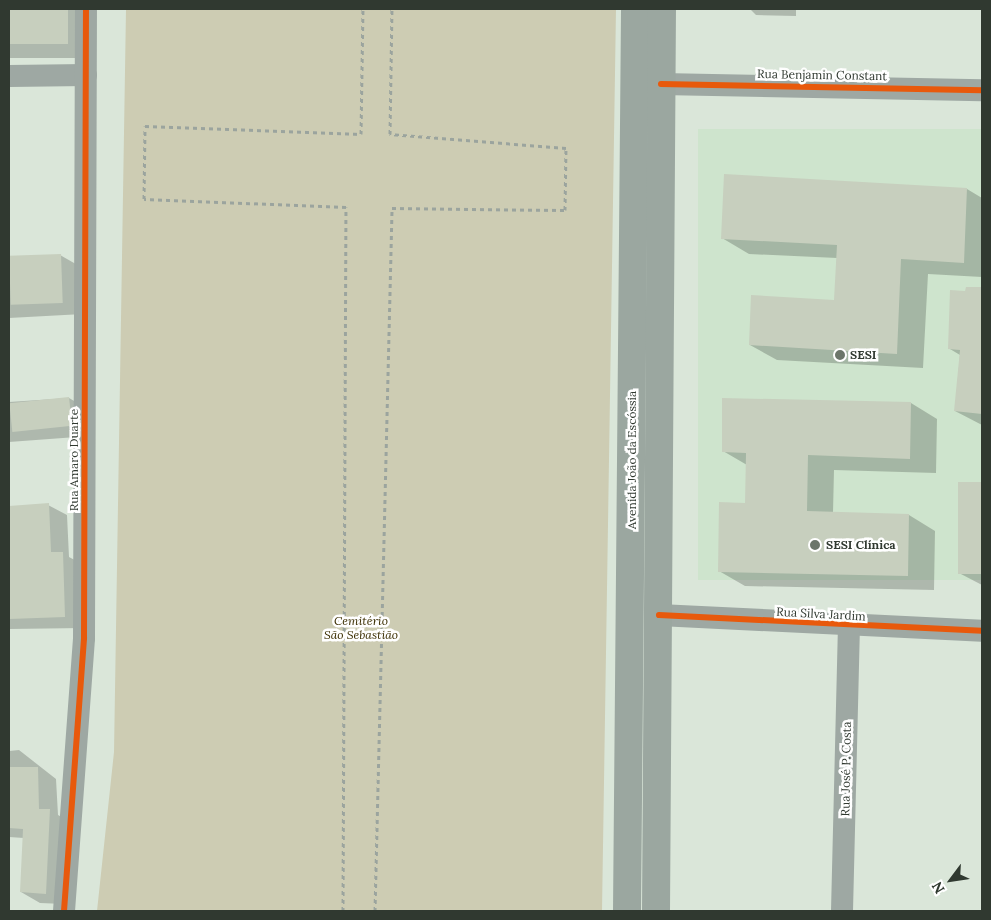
<!DOCTYPE html>
<html>
<head>
<meta charset="utf-8">
<style>
	body { margin:0 }
	#map { position:relative; width:991px; height:920px; overflow:hidden; background:#dae6d9; font-family:Lora,serif }
	div>[style] { position:absolute }
	.built>* { inset:0; background:#cee4cd; transform-origin:0 0 }
	.green>* { inset:0; background:#cdccb3 }
	.shadow>* { inset:0; background:#0003; transform-origin:0 0 }
	.building>* { inset:0; background:#c7cfbe; transform-origin:0 0 }
	.path>* { height:3px; margin-top:-1.5px; transform-origin:0; background:repeating-linear-gradient(90deg,#9ba49e 0 4px,transparent 0 8px) }
	.street>* { height:22px; margin:-11px; padding:0 11px; transform-origin:11px; border-radius:11px; background:#9ea8a3 }
	.secondary>* { height:28px; margin:-14px; padding:0 14px; transform-origin:14px; border-radius:14px; background:#9ba7a0 }
	.cycleway>* { height:6px; margin:-3px; padding:0 3px; transform-origin:3px; border-radius:3px; background:#e8590c }
	.dots>* { width:14px; height:14px; translate:-50% -50%; box-sizing:border-box; border:2px solid #fff; border-radius:50% }
	span { translate:-50% -50%; white-space:nowrap; text-align:center; line-height:1.15; -webkit-text-stroke:5px #fff; paint-order:stroke }
	.street-label { font-size:12px; color:#303930 }
	.poi-label { font-size:12px; color:#303930; font-weight:700 }
	.left { translate:0 -50%; text-align:left }
	.park-label { font-size:12px; color:#3b2e01; font-style:italic }
	.frame { position:absolute; inset:0; border:10px solid #303930; pointer-events:none }
	.north { position:absolute; left:926px; top:855px; width:50px; height:50px; -webkit-text-stroke:4px #fff; paint-order:stroke; rotate:239deg; font-size:14px; font-weight:700; line-height:20px; text-align:center; color:#303930 }
	.north::after { content:''; display:block; margin:auto; width:18px; height:22px; background:#303930; clip-path:polygon(50% 0,100% 100%,50% 72%,0 100%) }
</style>
</head>
<body>
<div id="map">
	<div class="built">
		<div style="left:698px;top:129px;width:284px;height:451px"></div>
	</div>
	<div class="green">
		<div style="clip-path:polygon(126px 9px,616px 9px,602px 911px,97px 911px,114px 752px)"></div>
	</div>
	<div class="shadow">
		<div style="left:9px;top:9px;width:86px;height:49px"></div>
		<div style="clip-path:polygon(750px 9px,796px 9px,796px 16px,756px 15px)"></div>
		<div style="clip-path:polygon(967px 189px,982px 198px,982px 277px,928px 274px,923px 368px,777px 360px,750px 345px,835px 301px,837px 258px,749px 254px,722px 238px)"></div>
		<div style="clip-path:polygon(60px 255px,81px 267px,83px 314px,9px 318px,9px 258px)"></div>
		<div style="clip-path:polygon(951px 292px,982px 292px,982px 425px,955px 411px,960px 355px,950px 349px)"></div>
		<div style="clip-path:polygon(69px 398px,88px 409px,90px 436px,9px 442px,9px 402px)"></div>
		<div style="clip-path:polygon(911px 403px,937px 419px,936px 473px,834px 470px,833px 513px,909px 515px,935px 531px,934px 590px,745px 586px,719px 571px,747px 504px,747px 465px,723px 451px)"></div>
		<div style="clip-path:polygon(960px 483px,982px 483px,982px 585px,959px 573px)"></div>
		<div style="clip-path:polygon(48px 505px,67px 515px,69px 557px,82px 564px,84px 628px,9px 629px,9px 507px)"></div>
		<div style="clip-path:polygon(19px 750px,56px 779px,58px 815px,69px 821px,64px 904px,40px 903px,21px 892px,24px 838px,9px 837px,9px 751px)"></div>
	</div>
	<div class="building">
		<div style="left:9px;top:9px;width:59px;height:35px"></div>
		<div style="clip-path:polygon(724px 174px,967px 188px,964px 263px,901px 259px,897px 354px,749px 345px,751px 295px,834px 300px,837px 245px,721px 239px)"></div>
		<div style="left:61px;top:254px;width:49px;height:52px;rotate:88deg"></div>
		<div style="clip-path:polygon(966px 287px,982px 287px,982px 414px,954px 411px,960px 350px,948px 349px,950px 290px,965px 291px)"></div>
		<div style="left:69px;top:397px;width:29px;height:60px;rotate:84deg"></div>
		<div style="clip-path:polygon(722px 398px,911px 402px,910px 459px,808px 455px,807px 511px,909px 514px,908px 576px,718px 572px,719px 502px,745px 503px,746px 453px,722px 452px)"></div>
		<div style="left:958px;top:482px;width:24px;height:92px"></div>
		<div style="clip-path:polygon(49px 503px,51px 552px,63px 552px,65px 617px,9px 619px,9px 506px)"></div>
		<div style="clip-path:polygon(9px 767px,38px 767px,39px 809px,50px 809px,46px 894px,20px 892px,23px 829px,9px 828px)"></div>
	</div>
	<div class="path">
		<div style="left:343px;top:911px;width:704px;rotate:-89.76deg"></div>
		<div style="left:346px;top:207px;width:202px;rotate:-177.7deg"></div>
		<div style="left:144px;top:199px;width:73px;rotate:-89.2deg"></div>
		<div style="left:145px;top:126px;width:216px;rotate:2.1deg"></div>
		<div style="left:361px;top:134px;width:125px;rotate:-89.1deg"></div>
		<div style="left:375px;top:911px;width:703px;rotate:-88.61deg"></div>
		<div style="left:392px;top:208px;width:173px;rotate:0.7deg"></div>
		<div style="left:565px;top:210px;width:62px;rotate:-89.1deg"></div>
		<div style="left:566px;top:148px;width:177px;rotate:-175.5deg"></div>
		<div style="left:390px;top:134px;width:125px;rotate:-89.1deg"></div>
	</div>
	<div class="street">
		<div style="left:9px;top:76px;width:77px;rotate:-0.7deg"></div>
		<div style="left:661px;top:84px;width:321px;rotate:1.1deg"></div>
		<div style="left:659px;top:615px;width:323px;rotate:2.8deg"></div>
		<div style="left:64px;top:911px;width:274px;rotate:-85.8deg"></div>
		<div style="left:84px;top:638px;width:629px;rotate:-89.82deg"></div>
		<div style="left:842px;top:911px;width:284px;rotate:-88.6deg"></div>
	</div>
	<div class="secondary">
		<div style="left:627px;top:911px;width:902px;rotate:-89.49deg"></div>
		<div style="left:656px;top:911px;width:902px;rotate:-89.62deg"></div>
	</div>
	<div class="cycleway">
		<div style="left:661px;top:84px;width:321px;rotate:1.1deg"></div>
		<div style="left:659px;top:615px;width:323px;rotate:2.8deg"></div>
		<div style="left:64px;top:911px;width:274px;rotate:-85.8deg"></div>
		<div style="left:84px;top:638px;width:629px;rotate:-89.82deg"></div>
	</div>
	<div class="dots">
		<div style="left:840px;top:355px;background:#6c766b"></div>
		<div style="left:815px;top:545px;background:#6c766b"></div>
	</div>
	<div class="street-label">
		<span style="left:822px;top:75px;rotate:1deg">Rua Benjamin Constant</span>
		<span style="left:74px;top:460px;rotate:-90deg">Rua Amaro Duarte</span>
		<span style="left:632px;top:460px;rotate:-90deg">Avenida João da Escóssia</span>
		<span style="left:821px;top:614px;rotate:3deg">Rua Silva Jardim</span>
		<span style="left:846px;top:769px;rotate:-89deg">Rua José P. Costa</span>
	</div>
	<div class="poi-label">
		<span class="left" style="left:850px;top:355px">SESI</span>
		<span class="left" style="left:826px;top:545px">SESI Clínica</span>
	</div>
	<div class="park-label">
		<span style="left:361px;top:628px">Cemitério<br>São Sebastião</span>
	</div>
	<div class="frame"></div>
	<div class="north">N</div>
</div>
</body>
</html>
